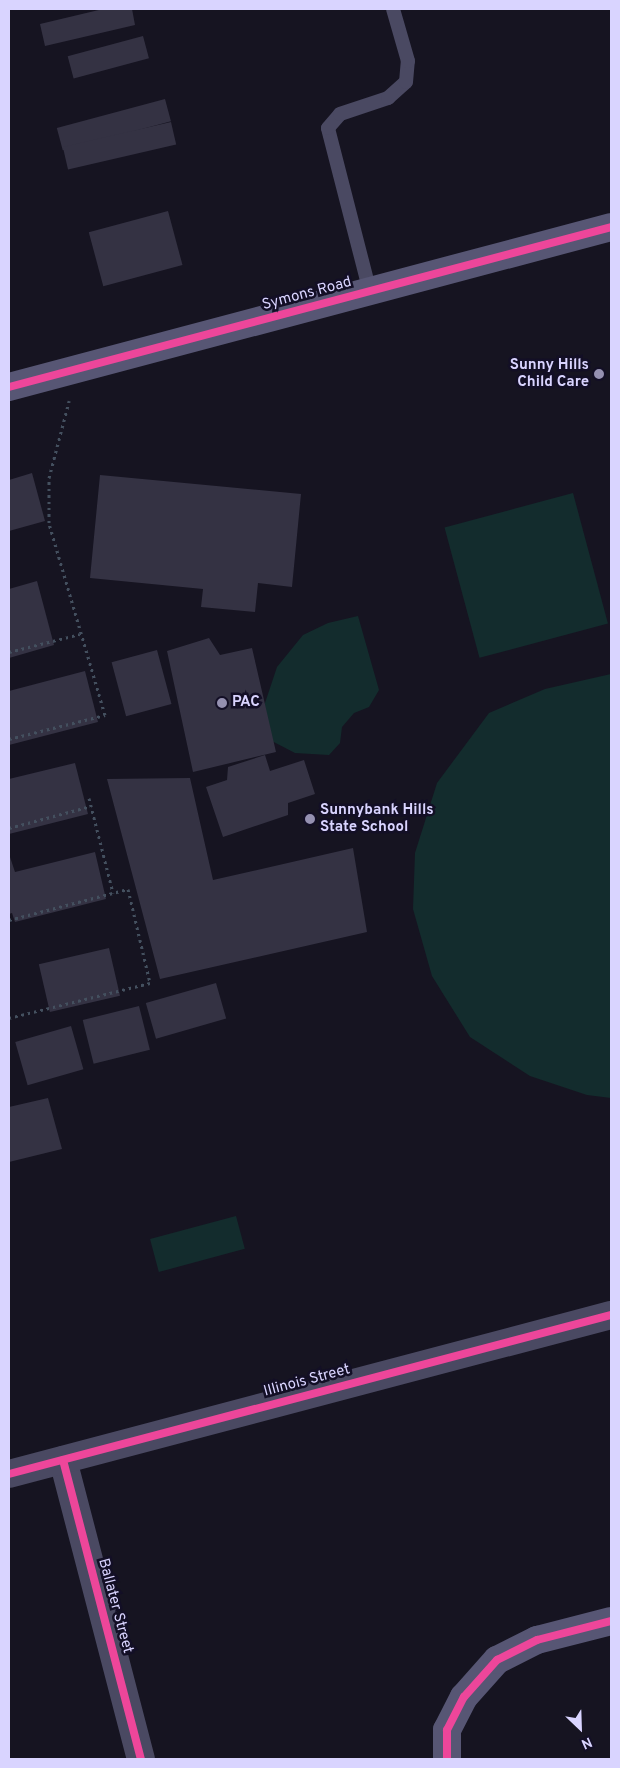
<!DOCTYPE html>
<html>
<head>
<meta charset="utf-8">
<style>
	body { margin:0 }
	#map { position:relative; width:620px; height:1768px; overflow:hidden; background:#161421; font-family:Overpass,sans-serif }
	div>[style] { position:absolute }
	.green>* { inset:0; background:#132c2d; transform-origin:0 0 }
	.building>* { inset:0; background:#343243; transform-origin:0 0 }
	.path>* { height:3px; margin-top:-1.5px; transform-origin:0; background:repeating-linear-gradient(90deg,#44505f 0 2.5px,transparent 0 6.5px) }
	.lane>* { height:14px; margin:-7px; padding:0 7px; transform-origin:7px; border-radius:7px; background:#4a4962 }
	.street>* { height:28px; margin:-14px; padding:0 14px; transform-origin:14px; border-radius:14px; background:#4a4962 }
	.secondary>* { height:28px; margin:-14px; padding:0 14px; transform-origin:14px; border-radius:14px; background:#575674 }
	.cycleway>* { height:8px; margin:-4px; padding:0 4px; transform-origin:4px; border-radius:4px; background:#ed469a }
	.dots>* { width:14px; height:14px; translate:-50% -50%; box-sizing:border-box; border:2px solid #130f26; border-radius:50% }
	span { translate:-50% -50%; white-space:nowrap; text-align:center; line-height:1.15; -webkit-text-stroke:5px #130f26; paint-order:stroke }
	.street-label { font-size:15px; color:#d9d4ff }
	.poi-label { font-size:15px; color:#d9d4ff; font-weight:700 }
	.right { translate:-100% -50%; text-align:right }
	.left { translate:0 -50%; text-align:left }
	.frame { position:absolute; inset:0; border:10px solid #d9d4ff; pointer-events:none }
	.north { position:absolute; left:555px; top:1703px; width:50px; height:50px; -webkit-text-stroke:4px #130f26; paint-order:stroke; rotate:156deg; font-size:14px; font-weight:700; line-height:20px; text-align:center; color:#d9d4ff }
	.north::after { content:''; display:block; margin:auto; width:18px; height:22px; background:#d9d4ff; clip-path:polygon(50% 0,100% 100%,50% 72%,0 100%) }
</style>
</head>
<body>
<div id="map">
	<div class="green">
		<div style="left:573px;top:493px;width:135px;height:133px;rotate:75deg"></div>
		<div style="clip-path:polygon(358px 616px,379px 690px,369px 707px,354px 713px,342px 727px,340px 743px,329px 755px,295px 753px,268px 739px,262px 712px,277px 667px,303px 635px,328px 623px)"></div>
		<div style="clip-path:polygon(611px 674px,611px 1098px,587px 1095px,530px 1076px,470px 1037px,432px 976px,413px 909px,415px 853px,437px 783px,489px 713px,545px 689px)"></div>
		<div style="left:236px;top:1216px;width:34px;height:89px;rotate:75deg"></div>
	</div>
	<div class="building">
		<div style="clip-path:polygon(103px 9px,132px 9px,135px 25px,45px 46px,40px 24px)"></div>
		<div style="left:143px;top:36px;width:23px;height:78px;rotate:75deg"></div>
		<div style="left:165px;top:99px;width:23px;height:112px;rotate:75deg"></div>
		<div style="left:171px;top:122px;width:23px;height:111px;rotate:77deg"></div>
		<div style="left:168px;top:211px;width:56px;height:82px;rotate:75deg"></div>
		<div style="clip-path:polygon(32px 473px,45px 521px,9px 531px,9px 480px)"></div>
		<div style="clip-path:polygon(100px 475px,301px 494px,292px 587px,258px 583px,255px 612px,201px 607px,203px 589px,90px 578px)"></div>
		<div style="clip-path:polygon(37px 581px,54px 645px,9px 658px,9px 589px)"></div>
		<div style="clip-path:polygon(209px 638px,220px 655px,252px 648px,276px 752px,193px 772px,167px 651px)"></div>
		<div style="left:157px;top:650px;width:56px;height:47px;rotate:75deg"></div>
		<div style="clip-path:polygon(85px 671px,98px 722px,9px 745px,9px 691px)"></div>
		<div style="clip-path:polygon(265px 755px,270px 771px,304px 760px,315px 794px,288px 803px,288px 815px,223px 837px,206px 787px,227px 780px,228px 767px)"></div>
		<div style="clip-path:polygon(75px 763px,88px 814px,9px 834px,9px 779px)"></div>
		<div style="clip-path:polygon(190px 778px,213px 880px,353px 848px,367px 932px,160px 979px,107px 779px)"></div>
		<div style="clip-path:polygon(95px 852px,106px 899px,15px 922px,12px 913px,9px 914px,9px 854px,15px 872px)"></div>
		<div style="left:109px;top:948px;width:49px;height:72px;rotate:77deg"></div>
		<div style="left:216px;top:983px;width:37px;height:73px;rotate:74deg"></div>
		<div style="left:139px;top:1006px;width:45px;height:58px;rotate:76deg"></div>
		<div style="left:71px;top:1026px;width:45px;height:58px;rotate:74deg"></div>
		<div style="clip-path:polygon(48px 1098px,62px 1149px,9px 1162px,9px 1107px)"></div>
	</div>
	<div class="path">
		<div style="left:9px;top:652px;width:73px;rotate:-14.2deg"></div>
		<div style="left:9px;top:739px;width:99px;rotate:-14deg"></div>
		<div style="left:105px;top:715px;width:200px;rotate:-106.3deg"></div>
		<div style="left:49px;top:523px;width:45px;rotate:-90deg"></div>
		<div style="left:49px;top:478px;width:80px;rotate:-75.4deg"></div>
		<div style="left:89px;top:798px;width:98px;rotate:75.8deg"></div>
		<div style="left:9px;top:828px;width:85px;rotate:-15deg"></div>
		<div style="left:9px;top:920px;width:123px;rotate:-14.6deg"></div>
		<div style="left:128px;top:889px;width:97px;rotate:76.8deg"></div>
		<div style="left:150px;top:983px;width:145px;rotate:166.1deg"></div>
	</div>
	<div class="lane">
		<div style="left:370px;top:292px;width:169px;rotate:-104.4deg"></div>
		<div style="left:328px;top:128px;width:18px;rotate:-49deg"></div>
		<div style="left:340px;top:114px;width:51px;rotate:-18.4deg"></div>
		<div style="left:388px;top:98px;width:24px;rotate:-42deg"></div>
		<div style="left:406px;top:82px;width:21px;rotate:-85deg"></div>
		<div style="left:408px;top:61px;width:54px;rotate:-106.1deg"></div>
	</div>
	<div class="street">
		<div style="left:63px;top:1460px;width:309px;rotate:75.4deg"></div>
		<div style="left:9px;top:1474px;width:623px;rotate:-14.8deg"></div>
	</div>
	<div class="secondary">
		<div style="left:9px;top:387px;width:623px;rotate:-14.88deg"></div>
		<div style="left:447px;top:1759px;width:29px;rotate:-90deg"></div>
		<div style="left:447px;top:1730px;width:37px;rotate:-63deg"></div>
		<div style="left:464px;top:1697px;width:50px;rotate:-48.3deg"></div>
		<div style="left:497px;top:1660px;width:45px;rotate:-26.6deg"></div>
		<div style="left:537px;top:1640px;width:76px;rotate:-14.4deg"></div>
	</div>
	<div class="cycleway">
		<div style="left:9px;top:387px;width:623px;rotate:-14.88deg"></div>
		<div style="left:63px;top:1460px;width:309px;rotate:75.4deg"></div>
		<div style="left:9px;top:1474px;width:623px;rotate:-14.8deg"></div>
		<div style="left:447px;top:1759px;width:29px;rotate:-90deg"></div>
		<div style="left:447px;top:1730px;width:37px;rotate:-63deg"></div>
		<div style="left:464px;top:1697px;width:50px;rotate:-48.3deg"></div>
		<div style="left:497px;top:1660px;width:45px;rotate:-26.6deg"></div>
		<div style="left:537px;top:1640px;width:76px;rotate:-14.4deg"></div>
	</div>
	<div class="dots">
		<div style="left:599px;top:374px;background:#9591b1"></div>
		<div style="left:222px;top:703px;background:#9591b1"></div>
		<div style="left:310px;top:819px;background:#9591b1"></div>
	</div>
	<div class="street-label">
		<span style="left:307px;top:294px;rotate:-15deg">Symons Road</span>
		<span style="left:307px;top:1381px;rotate:-15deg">Illinois Street</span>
		<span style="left:115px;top:1606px;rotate:75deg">Ballater Street</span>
	</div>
	<div class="poi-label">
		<span class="right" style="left:589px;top:374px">Sunny Hills<br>Child Care</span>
		<span class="left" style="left:232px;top:703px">PAC</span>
		<span class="left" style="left:320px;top:819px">Sunnybank Hills<br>State School</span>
	</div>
	<div class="frame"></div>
	<div class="north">N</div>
</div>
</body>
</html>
